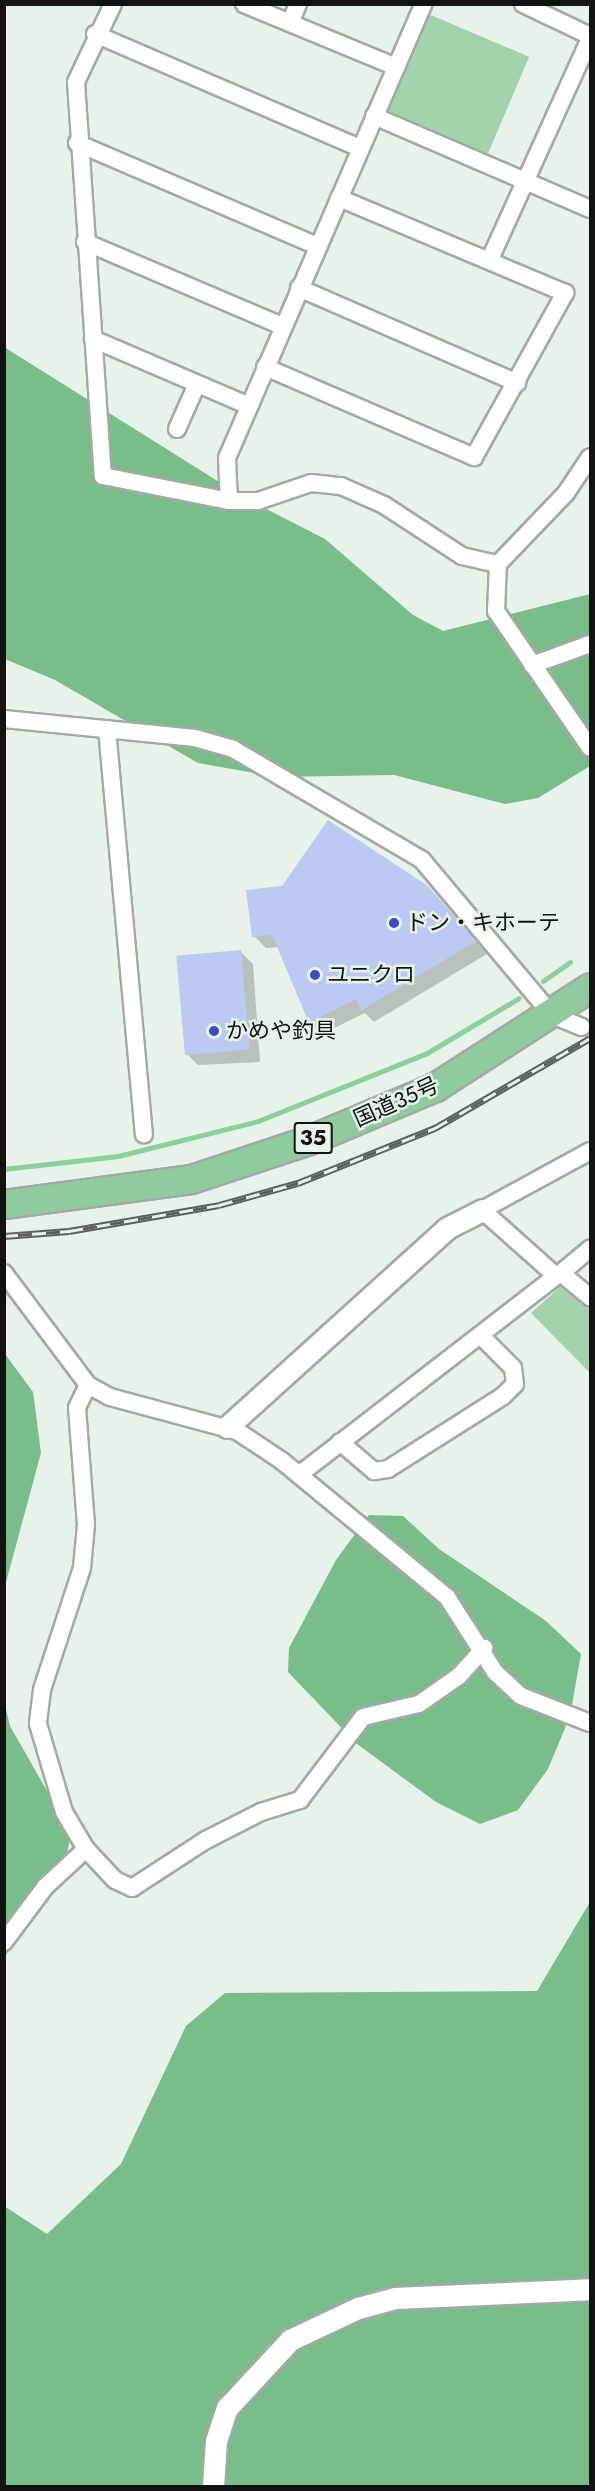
<!DOCTYPE html>
<html>
<head>
<meta charset="utf-8">
<style>
	body { margin:0 }
	#map { position:relative; width:595px; height:2491px; overflow:hidden; background:#e7f2e9; font-family:Jost,"Noto Sans JP",sans-serif }
	div>[style] { position:absolute }
	.green>* { inset:0; background:#a3d3ad; transform-origin:0 0 }
	.forest>* { inset:0; background:#79be8a }
	.shadow>* { inset:0; background:#0003 }
	.stream>* { height:5px; margin:-2.5px; padding:0 2.5px; transform-origin:2.5px; border-radius:2.5px; background:#8cd19c }
	.building>* { inset:0; background:#bbc9f3; transform-origin:0 0 }
	.roads { filter:drop-shadow(2px 0 #a2aba3) drop-shadow(-2px 0 #a2aba3) drop-shadow(0 2px #a2aba3) drop-shadow(0 -2px #a2aba3) }
	.minor>* { height:16px; margin:-8px; padding:0 8px; transform-origin:8px; border-radius:8px; background:#fff }
	.tertiary>* { height:21px; margin:-10.5px; padding:0 10.5px; transform-origin:10.5px; border-radius:10.5px; background:#fff }
	.trunk>* { height:27px; margin:-13.5px; padding:0 13.5px; transform-origin:13.5px; border-radius:13.5px; background:#8fcb9e }
	.rail>* { height:7px; margin-top:-3.5px; transform-origin:0; background:repeating-linear-gradient(90deg,#e7f2e9 0 14px,#5a605b 0 28px); box-sizing:border-box; border-block:2px solid #5a605b }
	.dots>* { width:16px; height:16px; translate:-50% -50%; box-sizing:border-box; border:3px solid #e7f2e9; border-radius:50% }
	span { translate:-50% -50%; white-space:nowrap; text-align:center; line-height:1.15; -webkit-text-stroke:5px #e7f2e9; paint-order:stroke }
	.shield-label span { padding:2px 4px; background:#e7f2e9; border:2px solid; border-radius:4px; -webkit-text-stroke-width:0 }
	.shield-label { font-size:21px; color:#101310; font-weight:700 }
	.poi-label { font-size:22px; color:#101310 }
	.left { translate:0 -50%; text-align:left }
	.street-label { font-size:22px; color:#101310 }
	.frame { position:absolute; inset:0; border:6px solid #101310; pointer-events:none }
</style>
</head>
<body>
<div id="map">
	<div class="green">
		<div style="left:426px;top:13px;width:112px;height:108px;rotate:23deg"></div>
		<div style="clip-path:polygon(562px 1285px,590px 1306px,590px 1373px,531px 1313px)"></div>
	</div>
	<div class="forest">
		<div style="clip-path:polygon(4px 347px,243px 497px,325px 539px,413px 615px,443px 631px,590px 594px,590px 766px,538px 798px,505px 804px,394px 775px,277px 777px,198px 763px,55px 680px,5px 659px)"></div>
		<div style="clip-path:polygon(5px 1354px,33px 1392px,41px 1453px,5px 1586px)"></div>
		<div style="clip-path:polygon(369px 1515px,403px 1516px,439px 1549px,546px 1621px,581px 1654px,570px 1716px,548px 1769px,518px 1810px,480px 1824px,436px 1802px,357px 1744px,288px 1672px,289px 1648px,336px 1560px)"></div>
		<div style="clip-path:polygon(4px 1701px,10px 1726px,71px 1833px,62px 1879px,5px 1956px)"></div>
		<div style="clip-path:polygon(590px 1902px,590px 2486px,5px 2486px,4px 2206px,47px 2234px,121px 2164px,186px 2026px,225px 1993px,537px 1991px)"></div>
	</div>
	<div class="shadow">
		<div style="clip-path:polygon(440px 900px,487px 954px,374px 1022px,365px 1013px,322px 1034px,310px 1022px,279px 947px,266px 948px,254px 936px)"></div>
		<div style="clip-path:polygon(241px 952px,253px 964px,260px 1062px,198px 1065px,186px 1053px)"></div>
	</div>
	<div class="stream">
		<div style="left:543px;top:981px;width:33px;rotate:-35deg"></div>
		<div style="left:4px;top:1169px;width:115px;rotate:-6.5deg"></div>
		<div style="left:118px;top:1156px;width:144px;rotate:-14deg"></div>
		<div style="left:258px;top:1121px;width:182px;rotate:-21.9deg"></div>
		<div style="left:427px;top:1053px;width:107px;rotate:-30.9deg"></div>
	</div>
	<div class="building">
		<div style="clip-path:polygon(328px 820px,428px 886px,476px 941px,361px 1011px,356px 999px,309px 1023px,272px 935px,252px 937px,246px 890px,282px 886px)"></div>
		<div style="left:241px;top:950px;width:100px;height:65px;rotate:85deg"></div>
	</div>
	<div class="roads">
		<div class="minor">
			<div style="left:113px;top:4px;width:86px;rotate:115.4deg"></div>
			<div style="left:76px;top:82px;width:395px;rotate:86.1deg"></div>
			<div style="left:103px;top:476px;width:128px;rotate:11.2deg"></div>
			<div style="left:229px;top:501px;width:29px"></div>
			<div style="left:258px;top:501px;width:56px;rotate:-18.8deg"></div>
			<div style="left:311px;top:483px;width:30px;rotate:6deg"></div>
			<div style="left:341px;top:486px;width:47px;rotate:23.8deg"></div>
			<div style="left:384px;top:505px;width:93px;rotate:33.2deg"></div>
			<div style="left:462px;top:556px;width:37px;rotate:13deg"></div>
			<div style="left:498px;top:564px;width:98px;rotate:-46.2deg"></div>
			<div style="left:566px;top:493px;width:43px;rotate:-56.3deg"></div>
			<div style="left:244px;top:4px;width:165px;rotate:22.5deg"></div>
			<div style="left:523px;top:4px;width:74px;rotate:25.5deg"></div>
			<div style="left:290px;top:23px;width:21px;rotate:-67deg"></div>
			<div style="left:95px;top:34px;width:288px;rotate:23.3deg"></div>
			<div style="left:374px;top:116px;width:235px;rotate:23.3deg"></div>
			<div style="left:77px;top:143px;width:261px;rotate:23.2deg"></div>
			<div style="left:85px;top:242px;width:214px;rotate:23.1deg"></div>
			<div style="left:490px;top:259px;width:242px;rotate:-65.6deg"></div>
			<div style="left:299px;top:288px;width:238px;rotate:23.5deg"></div>
			<div style="left:93px;top:339px;width:170px;rotate:23.2deg"></div>
			<div style="left:265px;top:367px;width:228px;rotate:23.3deg"></div>
			<div style="left:474px;top:457px;width:188px;rotate:-61deg"></div>
			<div style="left:565px;top:293px;width:245px;rotate:-157.2deg"></div>
			<div style="left:177px;top:429px;width:49px;rotate:-66deg"></div>
			<div style="left:229px;top:501px;width:43px;rotate:-92.7deg"></div>
			<div style="left:227px;top:458px;width:495px;rotate:-66.6deg"></div>
			<div style="left:498px;top:564px;width:47px;rotate:92.4deg"></div>
			<div style="left:496px;top:611px;width:166px;rotate:55.5deg"></div>
			<div style="left:532px;top:665px;width:62px;rotate:-19.9deg"></div>
			<div style="left:4px;top:719px;width:192px;rotate:5.7deg"></div>
			<div style="left:195px;top:738px;width:40px;rotate:16deg"></div>
			<div style="left:233px;top:749px;width:219px;rotate:30.4deg"></div>
			<div style="left:422px;top:860px;width:202px;rotate:50deg"></div>
			<div style="left:552px;top:1015px;width:32px;rotate:22deg"></div>
			<div style="left:107px;top:729px;width:407px;rotate:84.8deg"></div>
			<div style="left:482px;top:1210px;width:123px;rotate:-28.6deg"></div>
			<div style="left:482px;top:1210px;width:99px;rotate:41.7deg"></div>
			<div style="left:4px;top:1273px;width:140px;rotate:53.1deg"></div>
			<div style="left:88px;top:1385px;width:25px;rotate:29deg"></div>
			<div style="left:110px;top:1397px;width:131px;rotate:15deg"></div>
			<div style="left:237px;top:1431px;width:54px;rotate:33.7deg"></div>
			<div style="left:282px;top:1461px;width:214px;rotate:39.5deg"></div>
			<div style="left:447px;top:1597px;width:89px;rotate:57.4deg"></div>
			<div style="left:495px;top:1672px;width:35px;rotate:43deg"></div>
			<div style="left:521px;top:1696px;width:74px;rotate:21.4deg"></div>
			<div style="left:561px;top:1273px;width:38px;rotate:-40deg"></div>
			<div style="left:88px;top:1385px;width:25px;rotate:116deg"></div>
			<div style="left:77px;top:1408px;width:117px;rotate:85.6deg"></div>
			<div style="left:86px;top:1525px;width:43px;rotate:95.3deg"></div>
			<div style="left:82px;top:1568px;width:128px;rotate:108.2deg"></div>
			<div style="left:42px;top:1690px;width:34px;rotate:97deg"></div>
			<div style="left:38px;top:1724px;width:92px;rotate:73.5deg"></div>
			<div style="left:64px;top:1812px;width:43px;rotate:59.3deg"></div>
			<div style="left:86px;top:1849px;width:42px;rotate:46.9deg"></div>
			<div style="left:115px;top:1880px;width:19px;rotate:25deg"></div>
			<div style="left:132px;top:1888px;width:88px;rotate:-33deg"></div>
			<div style="left:206px;top:1840px;width:62px;rotate:-27deg"></div>
			<div style="left:261px;top:1812px;width:41px;rotate:-17.1deg"></div>
			<div style="left:300px;top:1800px;width:104px;rotate:-52.8deg"></div>
			<div style="left:363px;top:1717px;width:57px;rotate:-13.1deg"></div>
			<div style="left:419px;top:1704px;width:49px;rotate:-35deg"></div>
			<div style="left:459px;top:1676px;width:38px;rotate:-48deg"></div>
			<div style="left:340px;top:1442px;width:45px;rotate:40.5deg"></div>
			<div style="left:374px;top:1471px;width:14px;rotate:-8deg"></div>
			<div style="left:388px;top:1469px;width:136px;rotate:-32.4deg"></div>
			<div style="left:503px;top:1396px;width:17px;rotate:-45deg"></div>
			<div style="left:515px;top:1384px;width:16px;rotate:-97deg"></div>
			<div style="left:513px;top:1368px;width:45px;rotate:-135deg"></div>
			<div style="left:300px;top:1474px;width:324px;rotate:-37.7deg"></div>
			<div style="left:556px;top:1276px;width:6px;rotate:-31deg"></div>
			<div style="left:561px;top:1273px;width:38px;rotate:40deg"></div>
			<div style="left:4px;top:1942px;width:69px;rotate:-53.3deg"></div>
			<div style="left:45px;top:1887px;width:56px;rotate:-42.8deg"></div>
		</div>
		<div class="tertiary">
			<div style="left:227px;top:1427px;width:297px;rotate:-42.1deg"></div>
			<div style="left:447px;top:1228px;width:39px;rotate:-27deg"></div>
			<div style="left:213px;top:2486px;width:45px;rotate:-86.2deg"></div>
			<div style="left:216px;top:2441px;width:35px;rotate:-72deg"></div>
			<div style="left:227px;top:2408px;width:93px;rotate:-47.2deg"></div>
			<div style="left:290px;top:2340px;width:75px;rotate:-25.2deg"></div>
			<div style="left:358px;top:2308px;width:38px;rotate:-15deg"></div>
			<div style="left:395px;top:2298px;width:195px;rotate:-2.6deg"></div>
		</div>
		<div class="trunk">
			<div style="left:4px;top:1204px;width:189px;rotate:-7.6deg"></div>
			<div style="left:191px;top:1179px;width:124px;rotate:-18.3deg"></div>
			<div style="left:309px;top:1140px;width:137px;rotate:-22.8deg"></div>
			<div style="left:435px;top:1087px;width:184px;rotate:-32.8deg"></div>
		</div>
	</div>
	<div class="rail">
		<div style="left:4px;top:1236px;width:65px;rotate:-4.4deg"></div>
		<div style="left:69px;top:1231px;width:152px;rotate:-9.8deg"></div>
		<div style="left:219px;top:1205px;width:82px;rotate:-15.6deg"></div>
		<div style="left:298px;top:1183px;width:148px;rotate:-21.9deg"></div>
		<div style="left:435px;top:1128px;width:179px;rotate:-30.1deg"></div>
	</div>
	<div class="dots">
		<div style="left:394px;top:923px;background:#3b4cbf"></div>
		<div style="left:315px;top:975px;background:#3b4cbf"></div>
		<div style="left:214px;top:1031px;background:#3b4cbf"></div>
	</div>
	<div class="shield-label">
		<span style="left:313px;top:1138px">35</span>
	</div>
	<div class="poi-label">
		<span class="left" style="left:406px;top:923px">ドン・キホーテ</span>
		<span class="left" style="left:327px;top:975px">ユニクロ</span>
		<span class="left" style="left:226px;top:1031px">かめや釣具</span>
	</div>
	<div class="street-label">
		<span style="left:396px;top:1102px;rotate:-24deg">国道35号</span>
	</div>
	<div class="frame"></div>
</div>
</body>
</html>
